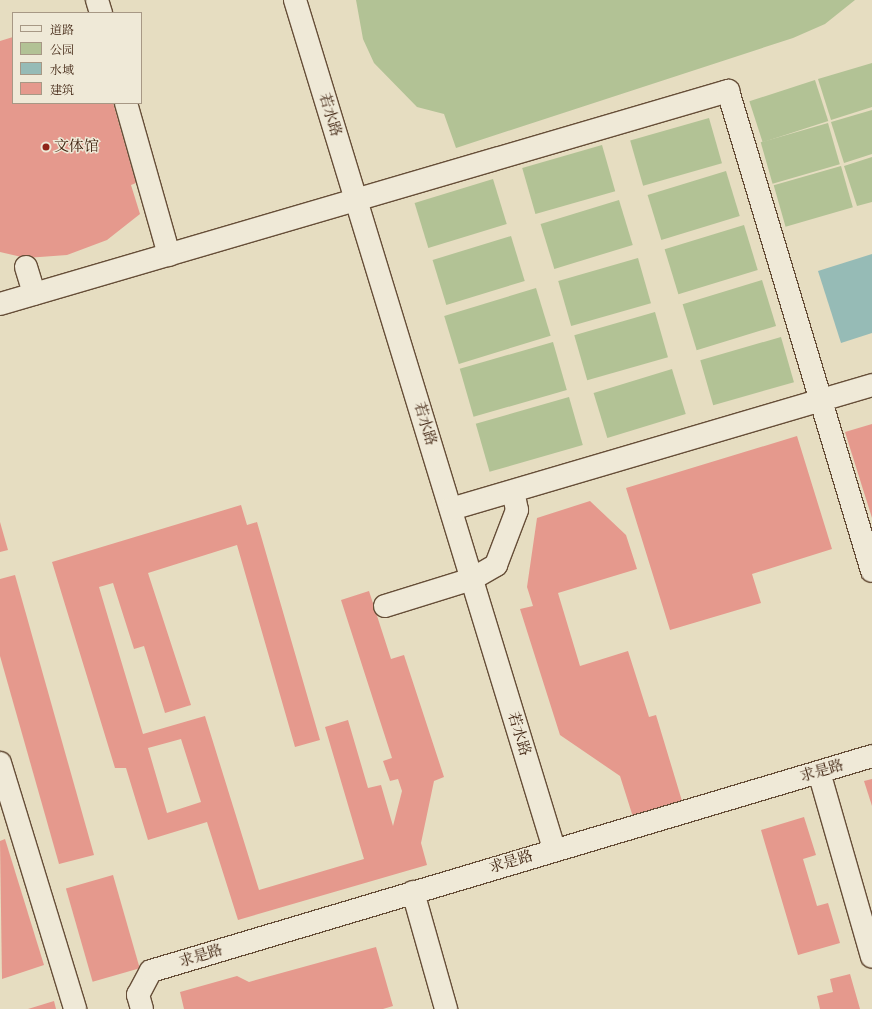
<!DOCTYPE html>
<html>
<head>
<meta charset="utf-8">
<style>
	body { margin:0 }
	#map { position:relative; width:872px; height:1009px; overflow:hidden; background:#e6ddc1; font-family:"IM FELL Great Primer","Noto Serif SC",serif }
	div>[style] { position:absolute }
	.green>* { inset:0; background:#b2c295; transform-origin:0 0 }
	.water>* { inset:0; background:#96bbb6 }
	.building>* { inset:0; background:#e5998d; transform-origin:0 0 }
	.roads { filter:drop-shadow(1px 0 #664e38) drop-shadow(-1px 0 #664e38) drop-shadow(0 1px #664e38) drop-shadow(0 -1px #664e38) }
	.minor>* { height:22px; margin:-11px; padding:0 11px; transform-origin:11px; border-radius:11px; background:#efe9d7 }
	.dots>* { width:11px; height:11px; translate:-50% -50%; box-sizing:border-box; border:2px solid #efe9d7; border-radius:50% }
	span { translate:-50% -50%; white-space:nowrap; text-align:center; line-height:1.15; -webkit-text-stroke:3px #efe9d7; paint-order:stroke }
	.street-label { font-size:15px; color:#3b1e0b }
	.poi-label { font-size:15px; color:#3b1e0b }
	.left { translate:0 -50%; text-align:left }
	.legend { position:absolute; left:12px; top:12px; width:130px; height:92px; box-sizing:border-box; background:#efe9d7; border:1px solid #a79885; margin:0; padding:5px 7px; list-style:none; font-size:12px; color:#3b1e0b }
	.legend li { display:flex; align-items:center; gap:8px; height:20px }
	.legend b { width:20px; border:1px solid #a79885 }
</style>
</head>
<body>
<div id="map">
	<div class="green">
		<div style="clip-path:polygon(356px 0,855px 0,825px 24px,793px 38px,456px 148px,444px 114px,417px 107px,374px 63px,363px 39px)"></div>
		<div style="clip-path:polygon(872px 63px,872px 107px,831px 120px,818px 79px)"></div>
		<div style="left:815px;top:80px;width:43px;height:69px;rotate:72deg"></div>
		<div style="clip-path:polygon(872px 110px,872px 154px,844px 163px,831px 122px)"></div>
		<div style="left:709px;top:118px;width:47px;height:82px;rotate:74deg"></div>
		<div style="left:828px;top:123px;width:43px;height:70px;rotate:74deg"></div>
		<div style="left:602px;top:145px;width:48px;height:83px;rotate:74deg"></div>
		<div style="clip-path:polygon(872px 157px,872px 202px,857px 206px,844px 166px)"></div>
		<div style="left:841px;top:166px;width:43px;height:70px;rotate:74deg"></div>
		<div style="left:726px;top:171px;width:47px;height:82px;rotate:73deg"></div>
		<div style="left:493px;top:179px;width:47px;height:82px;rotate:73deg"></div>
		<div style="left:619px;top:200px;width:47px;height:82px;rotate:73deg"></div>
		<div style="left:744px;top:225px;width:47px;height:83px;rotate:73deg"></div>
		<div style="left:511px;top:236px;width:47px;height:82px;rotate:73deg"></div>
		<div style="left:638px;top:258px;width:47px;height:83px;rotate:74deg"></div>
		<div style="left:762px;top:280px;width:48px;height:83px;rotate:73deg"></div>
		<div style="left:536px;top:288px;width:50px;height:96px;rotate:73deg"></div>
		<div style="left:655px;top:312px;width:47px;height:84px;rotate:74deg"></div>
		<div style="left:781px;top:337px;width:47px;height:84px;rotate:74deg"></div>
		<div style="left:553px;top:342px;width:50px;height:97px;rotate:74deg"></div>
		<div style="left:672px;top:369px;width:47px;height:82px;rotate:73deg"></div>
		<div style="left:569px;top:397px;width:50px;height:97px;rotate:74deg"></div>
	</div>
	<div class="water">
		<div style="clip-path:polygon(872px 254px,872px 333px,841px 343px,818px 271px)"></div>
	</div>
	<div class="building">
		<div style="clip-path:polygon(13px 37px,13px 103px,113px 103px,136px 183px,131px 185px,140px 214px,107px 240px,67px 255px,26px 258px,0 252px,0 41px)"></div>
		<div style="clip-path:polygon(872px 424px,872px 518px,845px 432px)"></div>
		<div style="clip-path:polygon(797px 436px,832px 549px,752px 574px,761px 603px,670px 630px,626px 488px)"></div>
		<div style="clip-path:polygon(590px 501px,626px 535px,637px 569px,558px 593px,580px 666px,628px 651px,649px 717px,656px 715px,682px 801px,633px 817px,620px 776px,560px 735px,520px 609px,533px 606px,527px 587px,537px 518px)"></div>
		<div style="clip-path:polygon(evenodd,241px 505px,247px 525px,257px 522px,320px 740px,295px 747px,237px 545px,148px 573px,191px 705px,165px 713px,144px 646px,134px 649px,113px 583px,99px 587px,143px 734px,205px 716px,259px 890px,364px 859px,325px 727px,348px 720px,368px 788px,381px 785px,393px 826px,402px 791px,398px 779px,390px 781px,383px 761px,392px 758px,341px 600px,369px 591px,391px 659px,404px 655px,444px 777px,434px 781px,421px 843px,427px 865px,238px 920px,207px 822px,148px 840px,126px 768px,115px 768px,52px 562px,241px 505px,181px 739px,201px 802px,167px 813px,148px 748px,181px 739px)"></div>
		<div style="clip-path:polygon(0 522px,8px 550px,0 552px)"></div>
		<div style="clip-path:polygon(15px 575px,94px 855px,59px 864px,0 656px,0 579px)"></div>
		<div style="clip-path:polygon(872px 779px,872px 806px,864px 781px)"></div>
		<div style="clip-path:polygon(804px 817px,816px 855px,803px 859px,817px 906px,828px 903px,840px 943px,798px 955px,761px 830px)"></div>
		<div style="clip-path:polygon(5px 839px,44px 965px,2px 979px,0 841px)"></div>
		<div style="left:113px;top:875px;width:97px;height:49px;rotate:74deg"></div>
		<div style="clip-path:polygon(376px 947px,393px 1006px,383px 1009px,184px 1009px,180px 992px,237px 976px,249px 982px)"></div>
		<div style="clip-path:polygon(850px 974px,860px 1009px,820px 1009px,817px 996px,833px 992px,830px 979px)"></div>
		<div style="clip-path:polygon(54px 1001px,56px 1009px,28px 1009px)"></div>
	</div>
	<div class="roads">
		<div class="minor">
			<div style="left:97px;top:0;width:14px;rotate:73deg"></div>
			<div style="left:295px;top:0;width:888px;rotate:73.03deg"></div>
			<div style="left:126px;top:103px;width:158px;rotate:74.2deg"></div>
			<div style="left:26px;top:267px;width:28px;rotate:73deg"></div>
			<div style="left:0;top:304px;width:759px;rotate:-16.31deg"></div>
			<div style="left:728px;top:91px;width:501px;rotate:73.3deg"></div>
			<div style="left:451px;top:509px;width:439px;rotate:-16.4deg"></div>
			<div style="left:385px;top:606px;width:91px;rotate:-17.2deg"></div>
			<div style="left:472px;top:579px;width:28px;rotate:-30deg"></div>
			<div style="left:496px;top:565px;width:59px;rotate:-69.1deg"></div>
			<div style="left:517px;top:510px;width:19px;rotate:-102deg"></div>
			<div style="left:0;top:763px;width:257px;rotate:73deg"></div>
			<div style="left:819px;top:772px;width:192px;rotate:74deg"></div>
			<div style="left:413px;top:892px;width:122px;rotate:74.2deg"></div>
			<div style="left:142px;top:1009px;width:15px;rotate:-106deg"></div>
			<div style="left:138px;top:995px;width:27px;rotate:-62deg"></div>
			<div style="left:151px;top:971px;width:752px;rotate:-16.6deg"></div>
		</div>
	</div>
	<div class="dots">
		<div style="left:46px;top:147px;background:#8f2418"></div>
	</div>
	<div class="street-label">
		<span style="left:330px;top:115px;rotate:73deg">若水路</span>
		<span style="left:425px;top:424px;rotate:73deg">若水路</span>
		<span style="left:519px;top:734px;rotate:73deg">若水路</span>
		<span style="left:822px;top:771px;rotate:-16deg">求是路</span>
		<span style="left:511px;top:862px;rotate:-17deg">求是路</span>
		<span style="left:201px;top:956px;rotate:-17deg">求是路</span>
	</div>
	<div class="poi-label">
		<span class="left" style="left:54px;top:147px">文体馆</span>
	</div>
	<ul class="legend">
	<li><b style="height:5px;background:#efe9d7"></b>道路</li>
	<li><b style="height:11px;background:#b2c295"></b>公园</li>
	<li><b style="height:11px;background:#96bbb6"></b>水域</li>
	<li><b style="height:11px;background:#e5998d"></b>建筑</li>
	</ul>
</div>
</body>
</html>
